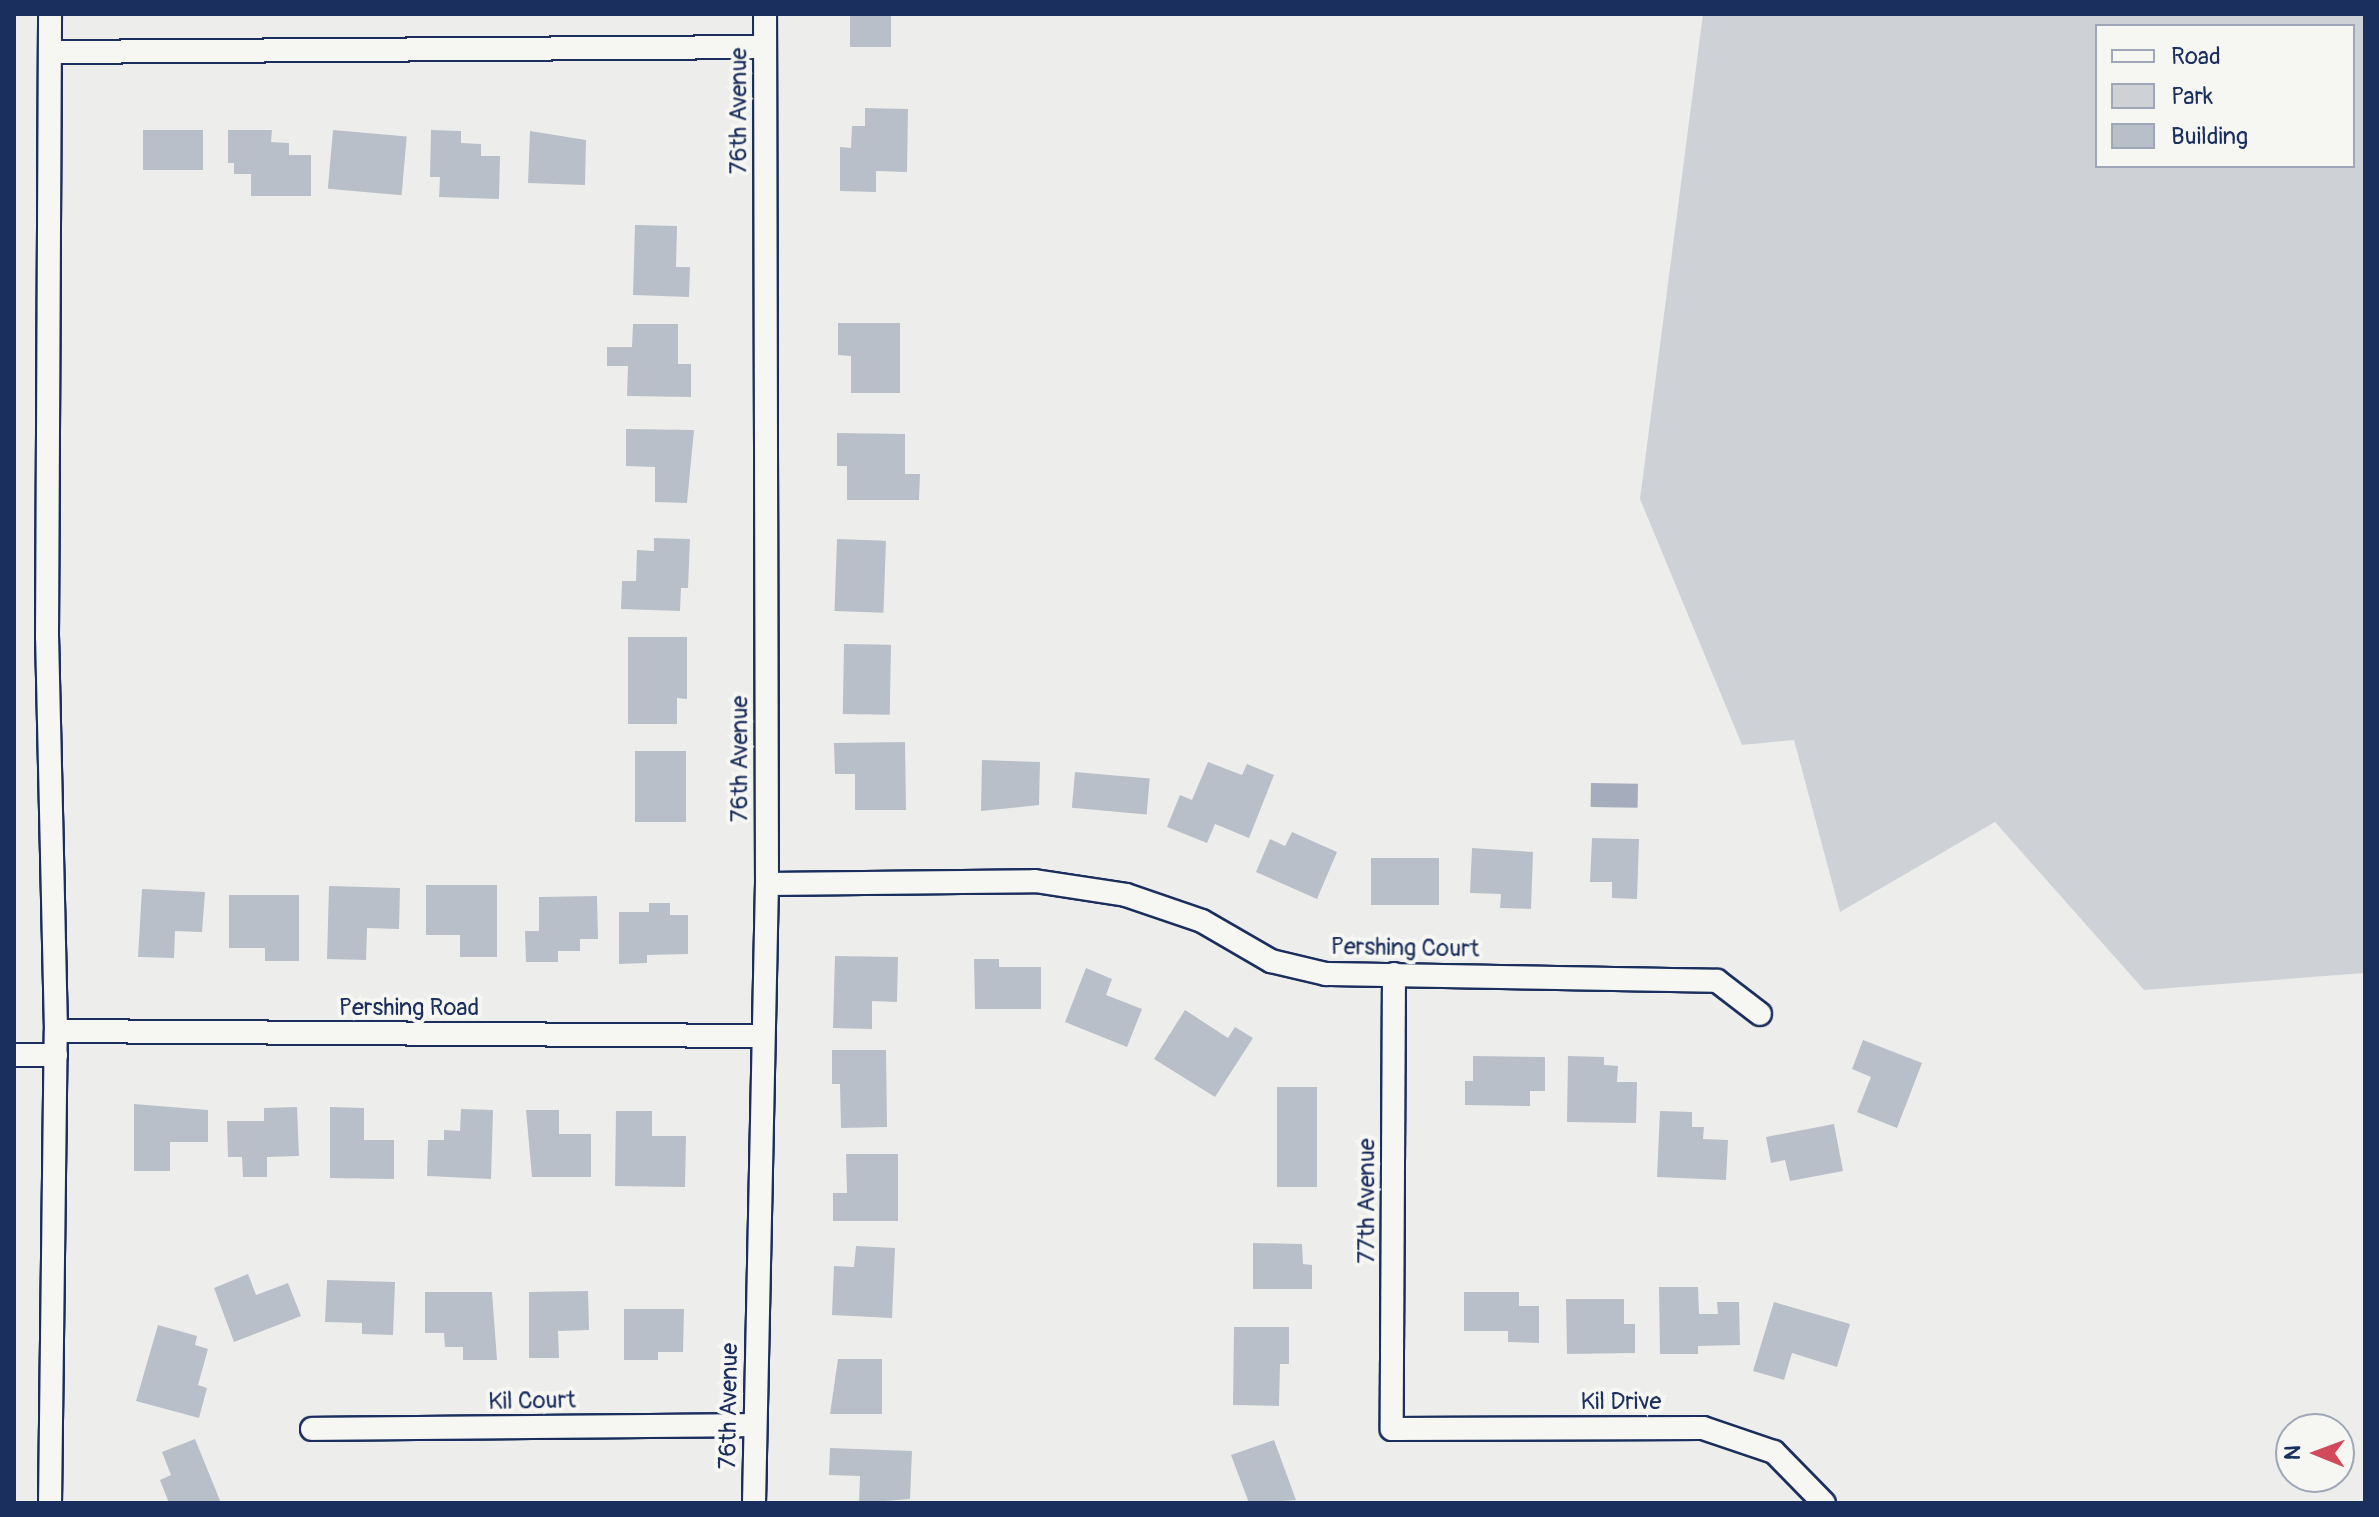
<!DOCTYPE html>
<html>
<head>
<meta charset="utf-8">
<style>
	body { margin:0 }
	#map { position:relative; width:2379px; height:1517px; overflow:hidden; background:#edeeec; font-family:Pangolin,sans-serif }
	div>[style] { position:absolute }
	.green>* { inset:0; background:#ced2d7 }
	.water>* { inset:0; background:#a5acbc; transform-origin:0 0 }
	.building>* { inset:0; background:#b9bfc8; transform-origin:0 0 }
	.roads { filter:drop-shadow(2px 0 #1b2f5e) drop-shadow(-2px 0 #1b2f5e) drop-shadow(0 2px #1b2f5e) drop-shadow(0 -2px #1b2f5e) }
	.street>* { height:22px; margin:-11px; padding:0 11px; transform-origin:11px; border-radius:11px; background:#f6f6f2 }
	span { translate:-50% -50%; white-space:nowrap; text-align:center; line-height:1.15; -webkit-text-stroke:8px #f6f6f2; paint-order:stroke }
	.street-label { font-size:24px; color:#1b2f5e }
	.frame { position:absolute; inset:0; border:16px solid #1b2f5e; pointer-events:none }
	.legend { position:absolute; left:2095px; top:24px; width:260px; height:144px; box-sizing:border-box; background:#f6f6f2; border:2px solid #9ea6b7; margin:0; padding:10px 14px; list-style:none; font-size:24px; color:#1b2f5e }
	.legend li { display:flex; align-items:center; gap:16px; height:40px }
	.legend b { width:40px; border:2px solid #9ea6b7 }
	.north { position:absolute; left:2275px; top:1413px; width:80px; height:80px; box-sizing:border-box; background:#f6f6f2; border:2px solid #9ea6b7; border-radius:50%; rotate:271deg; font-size:22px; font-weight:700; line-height:32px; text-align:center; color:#1b2f5e }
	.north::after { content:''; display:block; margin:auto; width:28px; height:36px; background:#d1495b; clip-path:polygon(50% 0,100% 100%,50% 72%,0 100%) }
</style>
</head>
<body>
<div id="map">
	<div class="green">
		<div style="clip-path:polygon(evenodd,1703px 14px,2365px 14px,2365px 973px,2144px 990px,1995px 822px,1840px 912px,1794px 740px,1742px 745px,1640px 499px,1703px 14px,2097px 26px,2353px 26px,2353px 166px,2097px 166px,2097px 26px)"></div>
	</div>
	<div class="water">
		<div style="left:1591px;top:783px;width:47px;height:24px;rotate:1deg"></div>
	</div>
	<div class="building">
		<div style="left:850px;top:14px;width:41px;height:33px"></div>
		<div style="clip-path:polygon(865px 108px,908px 109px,907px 172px,876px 171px,876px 192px,840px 191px,840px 147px,851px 148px,852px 126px,865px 126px)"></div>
		<div style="left:143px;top:130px;width:60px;height:40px"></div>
		<div style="clip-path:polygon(228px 130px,272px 130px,271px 142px,289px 143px,289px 155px,311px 155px,311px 196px,251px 196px,251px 174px,234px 174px,234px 163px,228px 163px)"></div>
		<div style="left:333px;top:130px;width:74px;height:59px;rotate:5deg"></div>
		<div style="clip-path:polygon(431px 130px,461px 131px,461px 143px,481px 144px,481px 156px,500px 156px,499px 199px,439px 197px,440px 177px,430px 177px)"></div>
		<div style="clip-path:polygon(530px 131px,586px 140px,585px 185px,528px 183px)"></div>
		<div style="clip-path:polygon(635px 225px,677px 226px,676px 267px,690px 267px,689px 297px,633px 295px)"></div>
		<div style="clip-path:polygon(838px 323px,900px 323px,900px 393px,851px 393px,851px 356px,838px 355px)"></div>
		<div style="clip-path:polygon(633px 324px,678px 324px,678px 364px,691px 364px,691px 397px,627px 396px,628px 366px,607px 366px,607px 347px,632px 347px)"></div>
		<div style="clip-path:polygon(626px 429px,694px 430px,687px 503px,655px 502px,655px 467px,626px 466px)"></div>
		<div style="clip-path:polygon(837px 433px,905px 434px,905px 474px,920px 474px,919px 500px,847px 500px,847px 466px,837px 466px)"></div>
		<div style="clip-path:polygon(654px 538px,690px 539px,688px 588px,681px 588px,680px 611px,621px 609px,622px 581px,636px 581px,637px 550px,654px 551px)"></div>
		<div style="left:837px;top:539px;width:49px;height:72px;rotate:2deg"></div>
		<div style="clip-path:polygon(628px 637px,687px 637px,687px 699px,677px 698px,677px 724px,628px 724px)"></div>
		<div style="left:844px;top:644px;width:47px;height:70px;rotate:1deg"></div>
		<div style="clip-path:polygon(905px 742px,906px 810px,855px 810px,855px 774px,835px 774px,834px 743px)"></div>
		<div style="left:635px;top:751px;width:51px;height:71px"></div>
		<div style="clip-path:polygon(982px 760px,1040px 762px,1039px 805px,981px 811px)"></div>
		<div style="clip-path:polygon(1208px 762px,1242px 775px,1247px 764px,1274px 775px,1249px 838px,1215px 824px,1207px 843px,1167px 827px,1180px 795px,1192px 800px)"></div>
		<div style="left:1075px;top:772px;width:75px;height:36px;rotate:5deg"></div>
		<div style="clip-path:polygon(1292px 832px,1337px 852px,1317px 899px,1256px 872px,1270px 839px,1285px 846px)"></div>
		<div style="clip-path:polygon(1592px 838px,1639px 839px,1637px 899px,1612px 898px,1612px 882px,1590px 882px)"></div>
		<div style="clip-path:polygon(1472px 848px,1533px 852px,1531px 909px,1500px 908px,1501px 894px,1470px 893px)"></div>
		<div style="left:1371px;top:858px;width:68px;height:47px"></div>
		<div style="clip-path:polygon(426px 885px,497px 885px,497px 957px,460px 957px,460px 935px,426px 935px)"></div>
		<div style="clip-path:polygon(329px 886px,400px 888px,399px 929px,367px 928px,366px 960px,327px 959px)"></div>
		<div style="clip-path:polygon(142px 889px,205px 892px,202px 932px,175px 931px,174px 958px,138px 957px)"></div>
		<div style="clip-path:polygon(229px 895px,299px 895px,299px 961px,265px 961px,265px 948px,229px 948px)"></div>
		<div style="clip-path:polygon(597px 896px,598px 939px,580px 939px,580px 951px,558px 951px,558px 962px,526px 962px,525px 931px,539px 931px,539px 897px)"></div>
		<div style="clip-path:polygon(649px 903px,670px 903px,670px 915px,688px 915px,688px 954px,647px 955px,647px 963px,619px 964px,619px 912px,649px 912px)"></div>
		<div style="clip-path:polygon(835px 956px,898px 957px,897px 1002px,872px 1001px,872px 1029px,833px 1028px)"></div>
		<div style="clip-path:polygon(974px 959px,999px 959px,999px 967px,1041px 967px,1041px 1009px,975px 1009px)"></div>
		<div style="clip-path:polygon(1086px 968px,1112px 979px,1106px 995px,1142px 1009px,1127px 1047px,1065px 1022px)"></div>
		<div style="clip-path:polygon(1185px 1010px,1228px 1038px,1235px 1027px,1253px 1038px,1215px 1097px,1154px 1059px)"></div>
		<div style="clip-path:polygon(1863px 1040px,1922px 1063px,1897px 1128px,1857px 1112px,1871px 1077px,1852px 1069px)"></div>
		<div style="clip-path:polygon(832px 1050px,886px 1050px,887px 1127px,841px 1128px,840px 1084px,832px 1084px)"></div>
		<div style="clip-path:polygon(1473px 1056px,1545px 1057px,1545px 1091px,1530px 1091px,1530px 1106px,1465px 1105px,1465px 1081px,1473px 1081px)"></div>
		<div style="clip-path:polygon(1568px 1056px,1604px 1057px,1604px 1065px,1618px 1066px,1617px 1082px,1637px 1082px,1636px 1123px,1567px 1122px)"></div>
		<div style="left:1277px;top:1087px;width:40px;height:100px"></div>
		<div style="clip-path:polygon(134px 1104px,208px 1110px,208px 1142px,170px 1142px,170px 1171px,134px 1171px)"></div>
		<div style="clip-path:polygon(297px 1107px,299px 1156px,267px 1157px,267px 1177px,243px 1177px,242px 1157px,228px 1157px,227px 1121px,264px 1121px,264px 1108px)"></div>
		<div style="clip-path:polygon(330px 1107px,364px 1108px,364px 1140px,394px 1140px,394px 1179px,330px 1178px)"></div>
		<div style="clip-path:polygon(461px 1109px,493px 1110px,491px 1179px,427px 1176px,428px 1140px,444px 1140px,444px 1130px,460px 1131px)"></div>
		<div style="clip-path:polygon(526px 1110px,559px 1110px,559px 1134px,591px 1134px,591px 1177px,532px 1177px)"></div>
		<div style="clip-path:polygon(616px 1111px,652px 1111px,652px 1136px,686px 1136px,685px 1187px,615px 1186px)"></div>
		<div style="clip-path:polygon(1660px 1111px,1692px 1112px,1692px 1127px,1704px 1127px,1703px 1139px,1728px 1140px,1726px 1180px,1657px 1177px)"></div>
		<div style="clip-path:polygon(1834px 1124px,1843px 1171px,1790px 1181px,1785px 1160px,1771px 1163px,1766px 1137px)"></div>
		<div style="clip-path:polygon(846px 1154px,898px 1154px,898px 1221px,833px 1221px,833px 1193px,847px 1193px)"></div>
		<div style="clip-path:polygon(1253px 1243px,1302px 1244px,1303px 1264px,1312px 1265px,1312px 1289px,1253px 1289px)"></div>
		<div style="clip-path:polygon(856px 1246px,895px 1248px,892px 1318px,832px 1315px,834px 1266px,854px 1267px)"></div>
		<div style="clip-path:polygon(248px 1274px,256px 1295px,288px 1283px,301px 1316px,234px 1342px,214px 1288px)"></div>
		<div style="clip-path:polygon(327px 1280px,395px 1282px,393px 1335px,362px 1334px,362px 1323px,325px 1322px)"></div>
		<div style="clip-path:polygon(1659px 1287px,1698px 1287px,1699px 1314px,1718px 1314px,1717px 1302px,1739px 1302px,1740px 1345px,1698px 1346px,1698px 1354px,1660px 1354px)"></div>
		<div style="clip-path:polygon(588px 1291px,589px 1330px,558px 1331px,559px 1358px,529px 1358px,529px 1292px)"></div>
		<div style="clip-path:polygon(425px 1292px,492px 1292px,497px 1360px,463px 1360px,463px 1347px,445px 1347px,444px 1333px,425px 1333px)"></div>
		<div style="clip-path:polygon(1464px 1292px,1519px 1292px,1519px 1306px,1539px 1306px,1539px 1343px,1508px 1342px,1508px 1331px,1464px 1331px)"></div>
		<div style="clip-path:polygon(1566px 1299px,1624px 1299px,1624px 1324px,1635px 1324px,1635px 1353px,1567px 1354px)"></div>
		<div style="clip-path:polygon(1774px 1302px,1850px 1324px,1837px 1367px,1792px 1353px,1784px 1380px,1753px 1371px)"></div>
		<div style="clip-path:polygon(624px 1309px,684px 1309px,683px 1352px,658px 1352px,658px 1360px,624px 1360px)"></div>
		<div style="clip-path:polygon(158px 1325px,197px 1336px,195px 1345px,208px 1349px,198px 1385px,207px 1388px,199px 1418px,136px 1401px)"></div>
		<div style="clip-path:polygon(1234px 1327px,1289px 1327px,1289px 1364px,1280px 1364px,1279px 1406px,1233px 1405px)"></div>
		<div style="clip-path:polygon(838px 1359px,882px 1359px,882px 1414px,830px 1414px)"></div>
		<div style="clip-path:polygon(195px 1439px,221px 1503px,169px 1503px,160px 1480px,171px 1475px,162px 1452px)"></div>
		<div style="clip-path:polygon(1274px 1440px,1296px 1500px,1249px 1503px,1231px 1455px)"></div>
		<div style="clip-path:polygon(830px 1448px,912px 1451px,910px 1499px,859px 1503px,860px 1476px,829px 1475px)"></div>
	</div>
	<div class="roads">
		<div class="street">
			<div style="left:51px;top:52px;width:714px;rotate:-0.4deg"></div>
			<div style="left:767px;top:884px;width:268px;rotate:-0.6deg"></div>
			<div style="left:1035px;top:881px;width:92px;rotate:8.7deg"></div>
			<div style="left:1126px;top:895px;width:80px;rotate:18.9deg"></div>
			<div style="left:1202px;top:921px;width:80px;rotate:30.1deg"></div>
			<div style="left:1271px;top:961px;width:57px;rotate:13.3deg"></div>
			<div style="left:1326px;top:974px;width:391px;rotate:1deg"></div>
			<div style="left:1717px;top:981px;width:54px;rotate:37.5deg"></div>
			<div style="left:1394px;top:974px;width:455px;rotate:90.3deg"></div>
			<div style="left:1392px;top:1429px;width:311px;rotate:-0.2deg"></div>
			<div style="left:1703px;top:1428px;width:75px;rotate:18.7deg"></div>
			<div style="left:1774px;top:1452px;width:71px;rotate:45.6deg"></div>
			<div style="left:56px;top:1031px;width:705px;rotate:0.41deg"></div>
			<div style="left:14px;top:1055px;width:42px"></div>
			<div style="left:312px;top:1429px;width:442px;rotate:-0.5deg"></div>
			<div style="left:50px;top:1503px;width:472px;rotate:-89.3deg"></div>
			<div style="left:56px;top:1031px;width:394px;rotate:-91.3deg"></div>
			<div style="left:47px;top:637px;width:623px;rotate:-89.72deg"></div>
			<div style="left:754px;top:1503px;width:619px;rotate:-88.8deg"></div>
			<div style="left:767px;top:884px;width:870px;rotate:-90.13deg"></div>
		</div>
	</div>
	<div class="street-label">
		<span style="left:739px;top:111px;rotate:-90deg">76th Avenue</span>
		<span style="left:740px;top:759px;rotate:-90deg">76th Avenue</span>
		<span style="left:1405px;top:948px;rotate:1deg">Pershing Court</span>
		<span style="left:409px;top:1008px">Pershing Road</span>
		<span style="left:1367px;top:1201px;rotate:-90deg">77th Avenue</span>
		<span style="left:532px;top:1401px;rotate:-1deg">Kil Court</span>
		<span style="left:1621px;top:1402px">Kil Drive</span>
		<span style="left:729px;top:1406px;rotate:-89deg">76th Avenue</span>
	</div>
	<div class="frame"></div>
	<ul class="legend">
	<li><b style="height:10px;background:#f6f6f2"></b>Road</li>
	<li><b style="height:22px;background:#ced2d7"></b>Park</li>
	<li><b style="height:22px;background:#b9bfc8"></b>Building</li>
	</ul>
	<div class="north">N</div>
</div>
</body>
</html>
